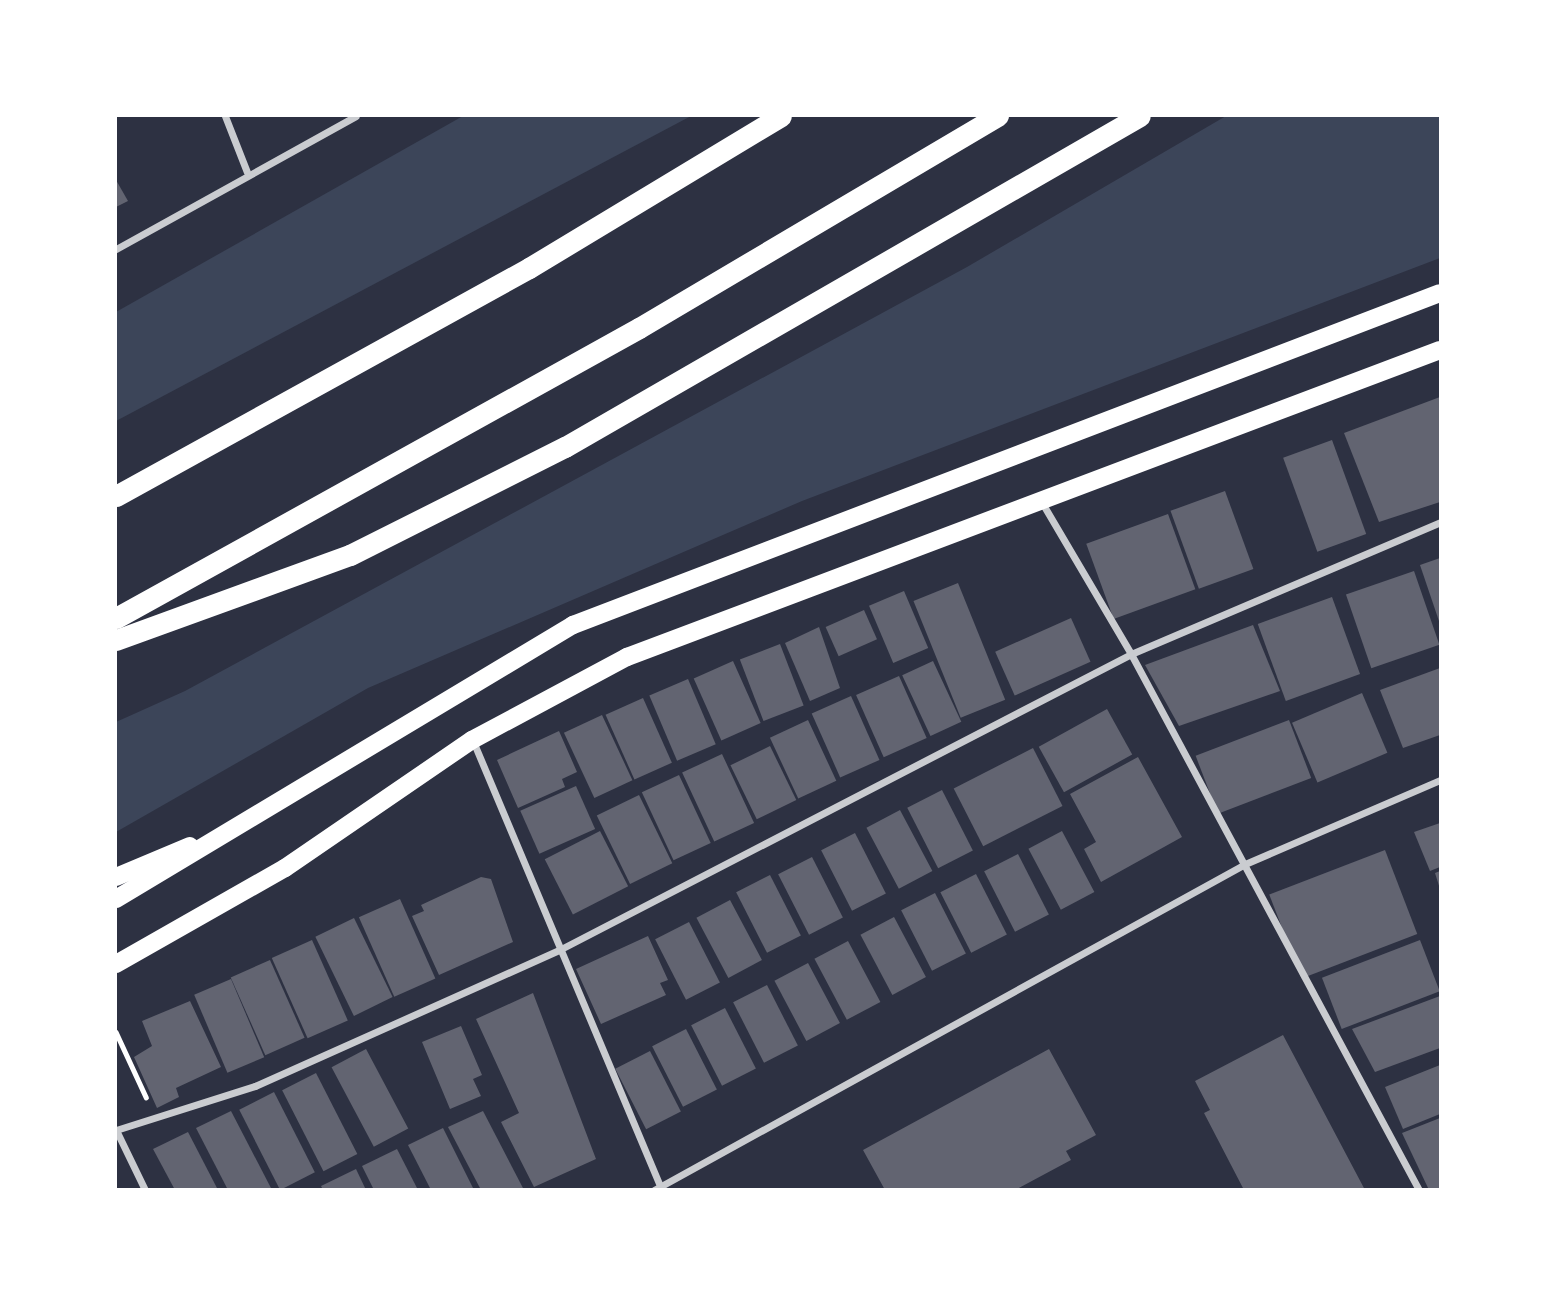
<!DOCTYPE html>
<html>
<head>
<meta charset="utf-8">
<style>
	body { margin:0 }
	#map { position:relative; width:1556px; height:1305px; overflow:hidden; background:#2d3142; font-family:Helvetica,sans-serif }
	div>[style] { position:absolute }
	.green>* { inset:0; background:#3c4559 }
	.building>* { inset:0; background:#626471; transform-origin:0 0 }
	.path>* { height:4.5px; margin:-2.25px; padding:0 2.25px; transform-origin:2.25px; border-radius:2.25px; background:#fff }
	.minor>* { height:7px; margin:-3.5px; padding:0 3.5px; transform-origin:3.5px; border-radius:3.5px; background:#caccd0 }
	.primary>* { height:18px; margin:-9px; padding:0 9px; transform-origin:9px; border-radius:9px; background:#fff }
	.motorway>* { height:21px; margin:-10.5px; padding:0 10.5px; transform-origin:10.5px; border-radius:10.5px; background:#fff }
	span { translate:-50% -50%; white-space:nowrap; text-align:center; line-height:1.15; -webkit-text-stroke:6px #fff; paint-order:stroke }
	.frame { position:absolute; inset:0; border:117px solid #fff; pointer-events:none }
</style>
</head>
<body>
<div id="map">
	<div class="green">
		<div style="clip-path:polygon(463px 116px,691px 116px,116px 421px,116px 312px)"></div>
		<div style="clip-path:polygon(1226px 116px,1440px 116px,1440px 258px,802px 501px,368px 688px,116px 832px,116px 722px,185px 691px,967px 267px)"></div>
	</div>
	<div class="building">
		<div style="clip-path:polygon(116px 180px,128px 201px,116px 207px)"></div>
		<div style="clip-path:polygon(1440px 397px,1440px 502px,1379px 522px,1344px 433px)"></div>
		<div style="left:1332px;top:440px;width:100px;height:52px;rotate:70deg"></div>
		<div style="left:1225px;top:491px;width:83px;height:58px;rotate:70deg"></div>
		<div style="left:1168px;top:514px;width:80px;height:87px;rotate:70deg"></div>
		<div style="clip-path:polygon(1440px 558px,1440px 624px,1420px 565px)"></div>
		<div style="left:1414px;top:571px;width:78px;height:72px;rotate:71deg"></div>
		<div style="left:958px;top:583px;width:126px;height:48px;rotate:68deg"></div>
		<div style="left:904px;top:591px;width:62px;height:38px;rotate:67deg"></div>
		<div style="left:1332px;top:597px;width:82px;height:79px;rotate:70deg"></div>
		<div style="left:864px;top:610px;width:32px;height:42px;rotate:66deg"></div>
		<div style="left:1071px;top:618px;width:48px;height:83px;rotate:66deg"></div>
		<div style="clip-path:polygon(1253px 625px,1280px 691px,1179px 726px,1145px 665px)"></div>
		<div style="clip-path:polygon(819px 627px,840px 688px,810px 701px,785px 643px)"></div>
		<div style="left:780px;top:644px;width:66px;height:43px;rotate:69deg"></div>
		<div style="left:733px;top:661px;width:68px;height:43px;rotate:66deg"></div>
		<div style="left:933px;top:661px;width:67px;height:34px;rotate:65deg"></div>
		<div style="clip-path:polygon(1440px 668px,1440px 735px,1403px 748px,1380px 690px)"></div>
		<div style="left:899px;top:676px;width:68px;height:47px;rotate:66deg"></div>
		<div style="left:688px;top:679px;width:71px;height:42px;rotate:67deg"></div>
		<div style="left:1362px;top:693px;width:65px;height:76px;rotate:67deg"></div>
		<div style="left:851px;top:696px;width:70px;height:43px;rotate:66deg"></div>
		<div style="left:643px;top:698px;width:71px;height:41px;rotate:66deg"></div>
		<div style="left:1107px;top:709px;width:52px;height:78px;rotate:61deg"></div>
		<div style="left:602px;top:715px;width:72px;height:42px;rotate:65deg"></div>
		<div style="left:808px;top:720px;width:67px;height:42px;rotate:65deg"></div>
		<div style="left:1289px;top:720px;width:62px;height:100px;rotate:69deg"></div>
		<div style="clip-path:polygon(559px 731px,577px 772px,562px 779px,565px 787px,518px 808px,497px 760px)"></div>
		<div style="left:770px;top:746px;width:60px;height:44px;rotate:64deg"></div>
		<div style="left:1033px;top:748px;width:65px;height:89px;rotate:63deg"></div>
		<div style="left:722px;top:754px;width:76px;height:44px;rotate:65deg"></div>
		<div style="clip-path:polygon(1138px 757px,1182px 837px,1101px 882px,1084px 849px,1096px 842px,1070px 794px)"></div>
		<div style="left:679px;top:775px;width:75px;height:41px;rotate:65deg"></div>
		<div style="left:576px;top:786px;width:47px;height:61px;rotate:66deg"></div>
		<div style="left:942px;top:790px;width:68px;height:39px;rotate:63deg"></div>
		<div style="left:639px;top:795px;width:76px;height:47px;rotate:64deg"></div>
		<div style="left:900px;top:810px;width:69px;height:38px;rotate:62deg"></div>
		<div style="clip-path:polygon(1440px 823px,1440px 867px,1430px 871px,1414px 832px)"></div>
		<div style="left:600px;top:831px;width:62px;height:62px;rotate:63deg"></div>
		<div style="left:1062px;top:831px;width:69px;height:38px;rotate:62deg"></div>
		<div style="left:855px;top:833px;width:68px;height:38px;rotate:63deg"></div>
		<div style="left:1385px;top:850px;width:90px;height:124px;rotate:69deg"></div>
		<div style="left:1018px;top:854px;width:68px;height:38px;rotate:63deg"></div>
		<div style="left:812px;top:857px;width:68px;height:38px;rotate:63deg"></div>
		<div style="clip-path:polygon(1440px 871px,1440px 889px,1435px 873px)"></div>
		<div style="left:976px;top:874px;width:68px;height:40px;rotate:63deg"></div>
		<div style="left:770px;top:875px;width:68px;height:38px;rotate:63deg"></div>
		<div style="clip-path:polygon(481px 877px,491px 879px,513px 942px,439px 975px,412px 916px,424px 911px,421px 905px)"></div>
		<div style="left:935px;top:893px;width:68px;height:38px;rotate:63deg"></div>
		<div style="left:400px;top:899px;width:87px;height:45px;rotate:66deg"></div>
		<div style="left:730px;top:900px;width:68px;height:38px;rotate:62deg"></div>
		<div style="left:894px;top:917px;width:68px;height:38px;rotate:62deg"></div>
		<div style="left:354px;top:918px;width:88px;height:43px;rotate:64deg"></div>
		<div style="left:689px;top:922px;width:68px;height:38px;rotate:63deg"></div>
		<div style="clip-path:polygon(648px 936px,668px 980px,660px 983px,666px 995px,601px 1024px,576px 969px)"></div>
		<div style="left:312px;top:940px;width:88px;height:44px;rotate:66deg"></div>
		<div style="left:1420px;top:940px;width:55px;height:105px;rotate:69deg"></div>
		<div style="left:848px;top:941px;width:69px;height:38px;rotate:62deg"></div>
		<div style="left:270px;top:960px;width:85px;height:43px;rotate:66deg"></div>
		<div style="left:808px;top:963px;width:68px;height:38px;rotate:62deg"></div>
		<div style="left:231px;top:979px;width:85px;height:40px;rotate:67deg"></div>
		<div style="left:767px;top:985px;width:68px;height:38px;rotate:63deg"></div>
		<div style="clip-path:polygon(533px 993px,596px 1159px,534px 1187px,501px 1122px,519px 1113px,476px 1019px)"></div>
		<div style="clip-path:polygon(1440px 996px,1440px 1048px,1375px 1072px,1352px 1029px)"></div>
		<div style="clip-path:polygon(190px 1001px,221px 1067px,176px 1088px,179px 1097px,157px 1108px,134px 1057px,152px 1046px,142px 1021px)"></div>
		<div style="left:725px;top:1008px;width:68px;height:38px;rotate:63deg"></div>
		<div style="clip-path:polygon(461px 1026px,482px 1075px,473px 1079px,481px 1096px,450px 1109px,422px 1042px)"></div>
		<div style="left:686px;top:1029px;width:68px;height:38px;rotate:63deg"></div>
		<div style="clip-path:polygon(1283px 1035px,1365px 1190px,1244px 1190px,1204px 1113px,1210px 1110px,1195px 1081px)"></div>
		<div style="left:366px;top:1049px;width:90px;height:39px;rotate:62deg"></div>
		<div style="clip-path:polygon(1049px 1049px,1096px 1135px,1066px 1151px,1071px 1160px,1015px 1190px,885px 1190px,863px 1150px)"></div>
		<div style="left:650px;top:1051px;width:68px;height:39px;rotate:63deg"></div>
		<div style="clip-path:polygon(1440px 1065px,1440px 1114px,1403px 1129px,1385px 1087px)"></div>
		<div style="left:316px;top:1073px;width:91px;height:38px;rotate:63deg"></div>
		<div style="left:274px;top:1092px;width:90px;height:39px;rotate:63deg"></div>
		<div style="clip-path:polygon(231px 1111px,272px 1190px,228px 1190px,196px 1128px)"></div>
		<div style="clip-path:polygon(483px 1111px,524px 1190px,481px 1190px,448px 1127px)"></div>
		<div style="clip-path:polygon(1440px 1118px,1440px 1190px,1429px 1190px,1402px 1133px)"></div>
		<div style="clip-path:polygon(443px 1128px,474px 1190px,431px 1190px,408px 1145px)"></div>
		<div style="clip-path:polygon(188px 1132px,218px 1190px,175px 1190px,153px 1149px)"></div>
		<div style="clip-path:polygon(397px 1149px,418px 1190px,374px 1190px,362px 1166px)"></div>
		<div style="clip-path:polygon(356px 1169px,366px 1190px,323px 1190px,321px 1186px)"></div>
	</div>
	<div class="path">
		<div style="left:116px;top:1032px;width:72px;rotate:65.2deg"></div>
	</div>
	<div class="minor">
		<div style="left:225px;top:116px;width:60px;rotate:68.6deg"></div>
		<div style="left:116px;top:249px;width:274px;rotate:-29deg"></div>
		<div style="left:1041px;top:501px;width:178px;rotate:59.5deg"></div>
		<div style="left:1131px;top:654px;width:608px;rotate:61.75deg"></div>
		<div style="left:473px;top:741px;width:483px;rotate:67.2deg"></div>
		<div style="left:116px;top:1130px;width:146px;rotate:-17.6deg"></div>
		<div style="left:255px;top:1086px;width:333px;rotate:-24.1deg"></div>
		<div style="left:559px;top:950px;width:644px;rotate:-27.36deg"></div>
		<div style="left:1131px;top:654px;width:336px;rotate:-23.1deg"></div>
		<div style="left:116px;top:1130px;width:67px;rotate:64.2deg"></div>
		<div style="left:654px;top:1190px;width:675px;rotate:-28.88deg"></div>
		<div style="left:1245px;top:864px;width:212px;rotate:-23.3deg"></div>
	</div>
	<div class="primary">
		<div style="left:116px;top:877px;width:80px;rotate:-22.7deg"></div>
		<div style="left:116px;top:899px;width:533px;rotate:-30.95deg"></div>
		<div style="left:573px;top:625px;width:928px;rotate:-20.95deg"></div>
		<div style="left:116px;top:964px;width:194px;rotate:-29.6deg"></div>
		<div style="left:285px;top:868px;width:227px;rotate:-34.4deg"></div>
		<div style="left:472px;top:740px;width:176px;rotate:-28.2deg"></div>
		<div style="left:627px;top:657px;width:869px;rotate:-20.69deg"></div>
	</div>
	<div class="motorway">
		<div style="left:116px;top:496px;width:472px;rotate:-28.9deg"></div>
		<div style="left:529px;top:268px;width:294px;rotate:-31.1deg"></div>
		<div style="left:116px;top:618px;width:598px;rotate:-29.01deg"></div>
		<div style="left:639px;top:328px;width:417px;rotate:-30.6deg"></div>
		<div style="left:116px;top:640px;width:249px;rotate:-20deg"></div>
		<div style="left:350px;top:555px;width:241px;rotate:-26.7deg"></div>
		<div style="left:565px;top:447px;width:663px;rotate:-29.93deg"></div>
	</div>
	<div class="frame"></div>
</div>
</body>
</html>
